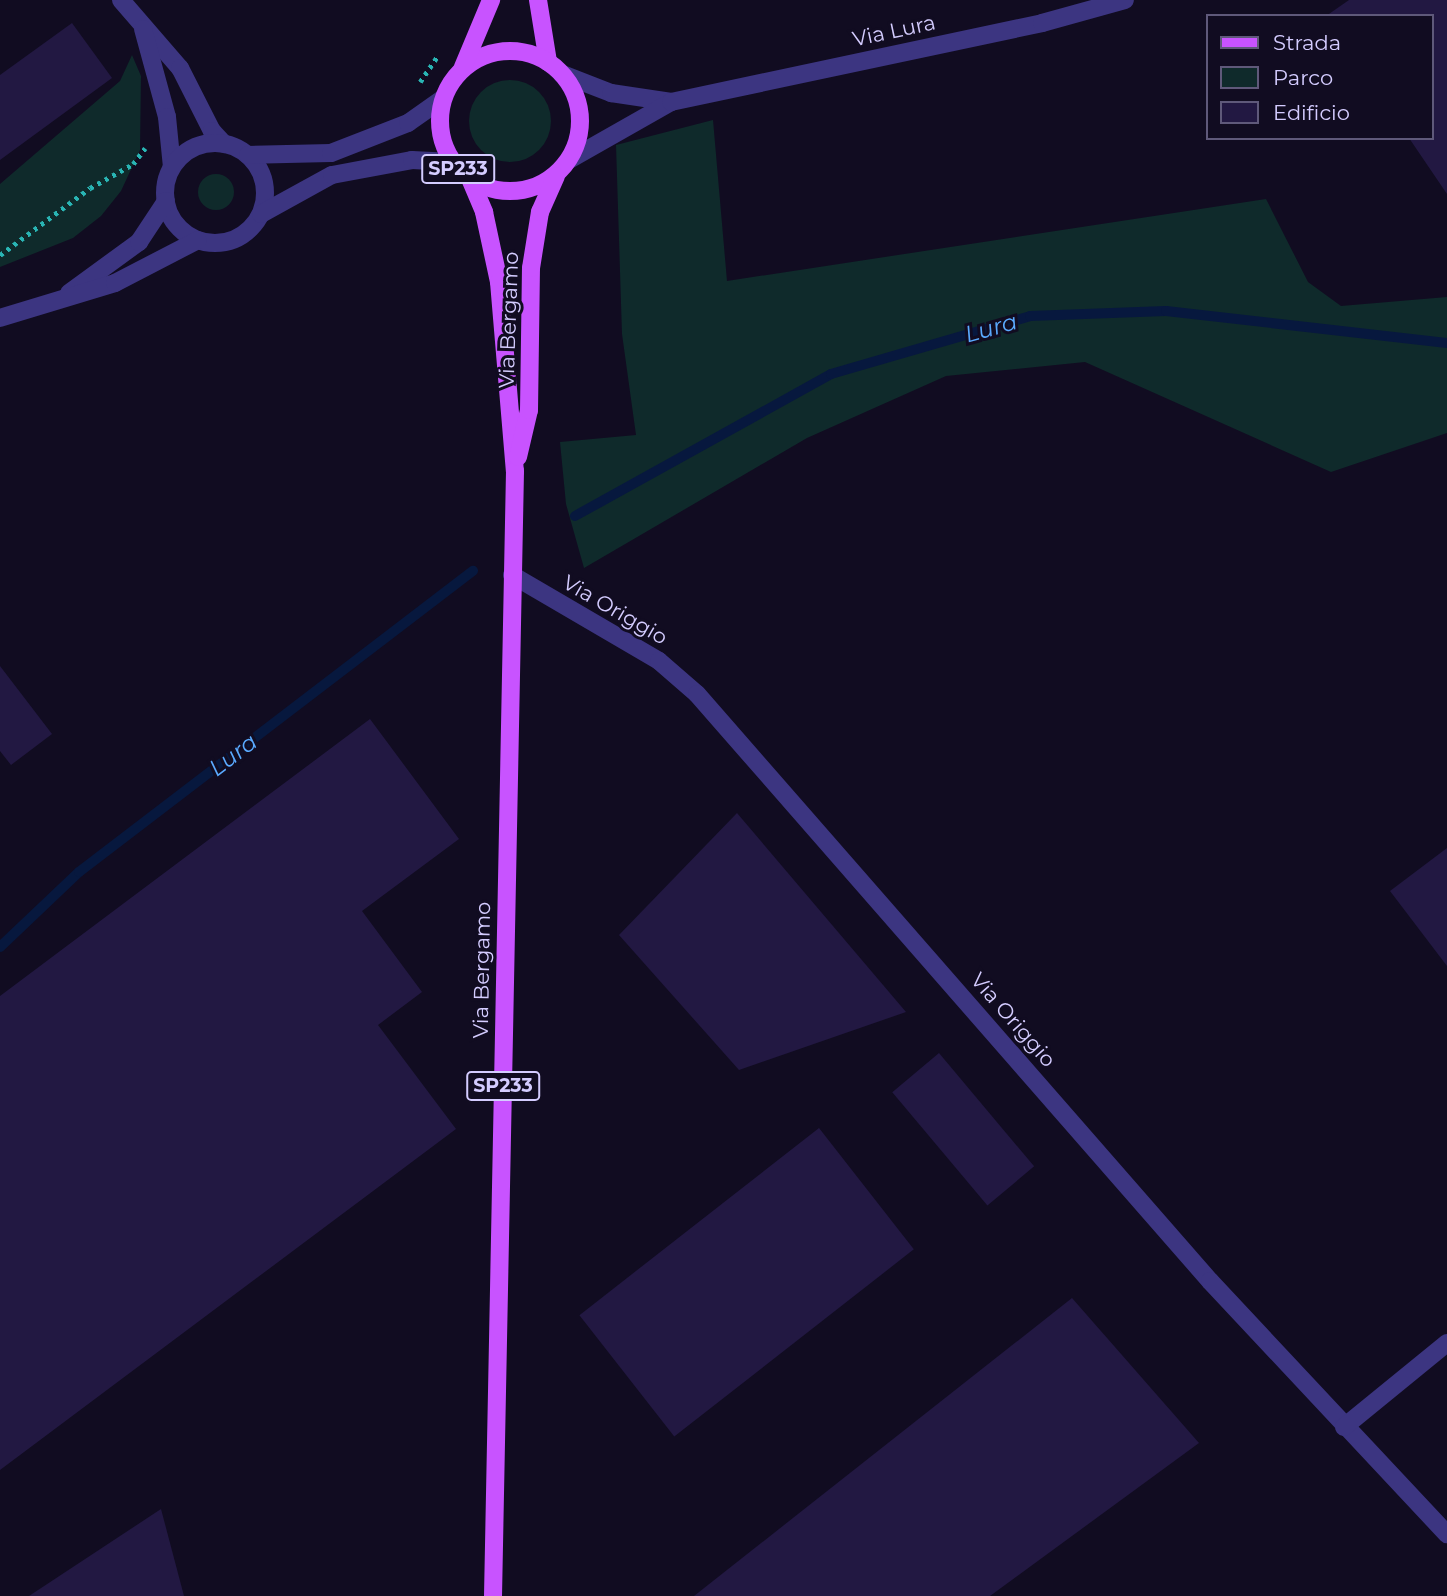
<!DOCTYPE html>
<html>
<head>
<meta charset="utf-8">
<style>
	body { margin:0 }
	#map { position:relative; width:1447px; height:1596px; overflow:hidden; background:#110c21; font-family:Montserrat,sans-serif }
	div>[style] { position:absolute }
	.green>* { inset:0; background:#0f2a2b }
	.round { border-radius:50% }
	.stream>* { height:10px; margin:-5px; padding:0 5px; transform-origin:5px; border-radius:5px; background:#07183e }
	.building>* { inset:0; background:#221842; transform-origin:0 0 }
	.path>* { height:4.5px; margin-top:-2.25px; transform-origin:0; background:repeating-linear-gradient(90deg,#29b5b4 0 3.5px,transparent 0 8.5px) }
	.minor>* { height:18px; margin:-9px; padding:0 9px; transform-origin:9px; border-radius:9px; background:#3c3581 }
	.minor>.ring { margin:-9px; padding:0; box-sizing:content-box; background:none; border:18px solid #3c3581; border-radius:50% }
	.primary>* { height:18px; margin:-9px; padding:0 9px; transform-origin:9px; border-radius:9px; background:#c853ff }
	.primary>.ring { margin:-9px; padding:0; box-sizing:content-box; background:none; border:18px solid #c853ff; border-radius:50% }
	span { translate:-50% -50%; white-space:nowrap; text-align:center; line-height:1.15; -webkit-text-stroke:6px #110c21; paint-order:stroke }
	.shield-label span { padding:2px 5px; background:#110c21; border:2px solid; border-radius:5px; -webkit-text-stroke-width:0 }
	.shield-label { font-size:19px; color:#d4ccff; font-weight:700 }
	.street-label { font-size:21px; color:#d4ccff }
	.water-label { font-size:23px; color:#5aaaff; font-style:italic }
	.legend { position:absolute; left:1206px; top:14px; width:228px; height:126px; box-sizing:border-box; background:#110c21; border:2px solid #5f597a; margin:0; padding:9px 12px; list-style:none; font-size:21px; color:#d4ccff }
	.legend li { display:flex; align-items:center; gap:14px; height:35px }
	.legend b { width:35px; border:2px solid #5f597a }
</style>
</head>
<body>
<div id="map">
	<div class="green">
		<div style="clip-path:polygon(132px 55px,141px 76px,140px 150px,121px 191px,101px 216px,73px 238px,0 267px,0 184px,120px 81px)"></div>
		<div class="round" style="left:469px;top:80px;width:82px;height:82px"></div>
		<div style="clip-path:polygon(713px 120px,727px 281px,1266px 199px,1308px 282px,1341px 306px,1447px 297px,1447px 433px,1331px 472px,1085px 362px,946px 376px,807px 438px,584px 568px,566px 504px,560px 442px,636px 435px,622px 334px,616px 145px)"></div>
		<div class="round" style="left:198px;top:174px;width:36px;height:36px"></div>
	</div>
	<div class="stream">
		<div style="left:575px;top:516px;width:293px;rotate:-29deg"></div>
		<div style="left:831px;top:374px;width:207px;rotate:-16.2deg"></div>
		<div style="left:1030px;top:316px;width:136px;rotate:-2.1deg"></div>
		<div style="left:1166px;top:311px;width:283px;rotate:6.5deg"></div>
		<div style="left:0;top:947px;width:109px;rotate:-43.5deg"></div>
		<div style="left:79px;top:872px;width:496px;rotate:-37.4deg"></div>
	</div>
	<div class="building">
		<div style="clip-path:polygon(1349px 0,1447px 0,1447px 194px,1409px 138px,1431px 138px,1431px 16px,1326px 16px)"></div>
		<div style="clip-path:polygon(72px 23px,112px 78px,0 160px,0 75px)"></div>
		<div style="clip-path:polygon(0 666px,52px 734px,11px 765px,0 751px)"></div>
		<div style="clip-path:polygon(370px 719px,459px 839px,362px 911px,422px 992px,378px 1025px,456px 1129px,0 1470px,0 996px)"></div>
		<div style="clip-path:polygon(737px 813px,906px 1012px,739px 1070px,619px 935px)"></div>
		<div style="clip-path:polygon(1447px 848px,1447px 966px,1390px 891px)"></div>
		<div style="left:939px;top:1053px;width:148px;height:61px;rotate:50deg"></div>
		<div style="left:819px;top:1128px;width:154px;height:304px;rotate:52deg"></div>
		<div style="clip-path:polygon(1072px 1298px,1199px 1443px,990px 1596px,694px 1596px)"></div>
		<div style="clip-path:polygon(161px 1509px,184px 1596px,29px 1596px)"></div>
	</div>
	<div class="path">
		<div style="left:420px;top:82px;width:32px;rotate:-56deg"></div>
		<div style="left:0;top:255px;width:112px;rotate:-36.7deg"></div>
		<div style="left:90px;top:188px;width:49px;rotate:-29.2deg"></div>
		<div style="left:133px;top:164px;width:20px;rotate:-53deg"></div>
	</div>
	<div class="minor">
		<div style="left:121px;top:0;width:90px;rotate:49.1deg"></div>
		<div style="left:180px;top:68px;width:71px;rotate:63.1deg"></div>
		<div style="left:212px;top:131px;width:18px;rotate:47deg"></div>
		<div style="left:143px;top:29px;width:91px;rotate:74.7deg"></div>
		<div style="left:167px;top:117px;width:50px;rotate:84.3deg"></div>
		<div style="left:562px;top:74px;width:53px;rotate:21.2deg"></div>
		<div style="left:611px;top:93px;width:61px;rotate:8.5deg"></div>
		<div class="ring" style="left:165px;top:143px;width:82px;height:82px"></div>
		<div style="left:248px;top:155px;width:83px;rotate:-1.4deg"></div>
		<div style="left:331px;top:153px;width:83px;rotate:-21.3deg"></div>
		<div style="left:408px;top:123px;width:42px;rotate:-35.2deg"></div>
		<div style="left:569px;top:160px;width:117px;rotate:-29.6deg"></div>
		<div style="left:671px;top:102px;width:379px;rotate:-12deg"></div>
		<div style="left:1042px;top:23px;width:86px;rotate:-15.5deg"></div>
		<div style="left:261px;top:214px;width:81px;rotate:-28.8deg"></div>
		<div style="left:332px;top:175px;width:81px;rotate:-10.6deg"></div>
		<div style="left:412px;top:160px;width:40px;rotate:2.9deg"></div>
		<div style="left:69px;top:293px;width:87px;rotate:-36.1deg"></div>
		<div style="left:139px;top:242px;width:49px;rotate:-56.6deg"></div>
		<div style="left:0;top:318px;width:120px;rotate:-16.9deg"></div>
		<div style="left:115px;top:283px;width:93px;rotate:-27.4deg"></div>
		<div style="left:512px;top:575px;width:170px;rotate:30.3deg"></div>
		<div style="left:659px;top:661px;width:50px;rotate:41deg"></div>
		<div style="left:697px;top:694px;width:780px;rotate:48.85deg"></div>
		<div style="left:1210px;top:1281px;width:347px;rotate:46.9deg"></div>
		<div style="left:1344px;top:1427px;width:133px;rotate:-39.2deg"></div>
	</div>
	<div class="primary">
		<div style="left:538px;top:0;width:63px;rotate:80.8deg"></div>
		<div class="ring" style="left:440px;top:51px;width:122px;height:122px"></div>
		<div style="left:463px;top:67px;width:73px;rotate:-67.3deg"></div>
		<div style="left:471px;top:181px;width:34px;rotate:67deg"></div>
		<div style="left:484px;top:212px;width:72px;rotate:77.9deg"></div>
		<div style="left:499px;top:282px;width:190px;rotate:85.2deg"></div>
		<div style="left:515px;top:471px;width:1125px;rotate:91.12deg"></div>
		<div style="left:518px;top:457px;width:48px;rotate:-76.8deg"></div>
		<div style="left:529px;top:410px;width:142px;rotate:-89.2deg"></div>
		<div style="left:531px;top:268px;width:57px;rotate:-80.9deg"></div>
		<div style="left:540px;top:212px;width:39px;rotate:-66deg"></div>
	</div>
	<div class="shield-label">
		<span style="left:458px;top:169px">SP233</span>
		<span style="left:503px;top:1086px">SP233</span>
	</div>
	<div class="street-label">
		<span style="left:894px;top:31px;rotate:-12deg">Via Lura</span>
		<span style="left:509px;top:320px;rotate:-88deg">Via Bergamo</span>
		<span style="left:615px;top:610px;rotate:30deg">Via Origgio</span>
		<span style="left:482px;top:970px;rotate:-89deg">Via Bergamo</span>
		<span style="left:1013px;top:1020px;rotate:49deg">Via Origgio</span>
	</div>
	<div class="water-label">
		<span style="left:991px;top:328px;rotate:-16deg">Lura</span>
		<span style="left:233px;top:755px;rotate:-37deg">Lura</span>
	</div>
	<ul class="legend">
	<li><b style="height:9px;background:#c853ff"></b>Strada</li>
	<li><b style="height:19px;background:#0f2a2b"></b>Parco</li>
	<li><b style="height:19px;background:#221842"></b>Edificio</li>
	</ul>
</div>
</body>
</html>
